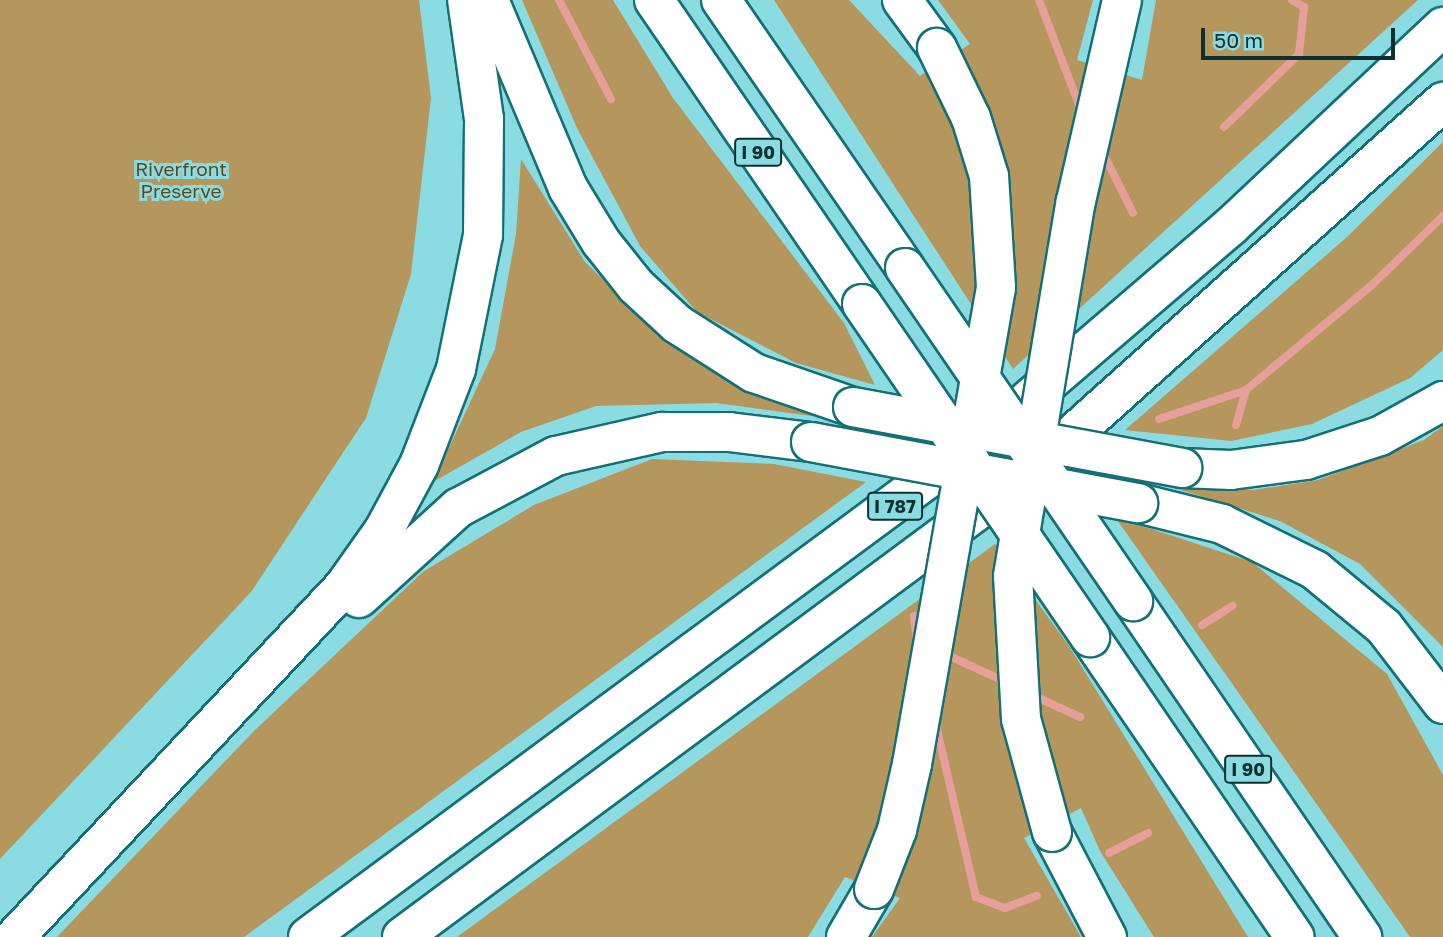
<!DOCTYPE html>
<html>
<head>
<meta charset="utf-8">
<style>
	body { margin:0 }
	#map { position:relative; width:1443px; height:937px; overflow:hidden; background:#8adce2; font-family:"Golos Text",sans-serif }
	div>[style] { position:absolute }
	.green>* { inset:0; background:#b5965c }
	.stream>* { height:8px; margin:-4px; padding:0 4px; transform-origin:4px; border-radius:4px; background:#e79f9b }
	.roads { filter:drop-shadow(2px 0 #137076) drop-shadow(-2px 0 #137076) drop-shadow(0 2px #137076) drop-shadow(0 -2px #137076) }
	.motorway>* { height:38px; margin:-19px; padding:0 19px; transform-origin:19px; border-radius:19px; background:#fff }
	.bridges { filter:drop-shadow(2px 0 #137076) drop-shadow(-2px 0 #137076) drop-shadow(0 2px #137076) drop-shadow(0 -2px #137076) }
	.motorway-bridge>* { height:38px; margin:-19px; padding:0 19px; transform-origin:19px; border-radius:19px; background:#fff }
	span { translate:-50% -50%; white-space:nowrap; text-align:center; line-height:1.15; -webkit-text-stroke:6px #8adce2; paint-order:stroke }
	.shield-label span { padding:2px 5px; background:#8adce2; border:2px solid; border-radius:5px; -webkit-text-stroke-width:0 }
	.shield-label { font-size:18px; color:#0d3133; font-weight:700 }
	.park-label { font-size:19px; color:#5f481a }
	.scale { position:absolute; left:1201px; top:28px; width:194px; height:32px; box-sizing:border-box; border:4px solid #0d3133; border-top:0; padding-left:9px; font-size:21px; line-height:24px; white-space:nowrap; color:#0d3133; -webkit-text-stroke:5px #8adce2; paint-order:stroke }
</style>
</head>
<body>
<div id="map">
	<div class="green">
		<div style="clip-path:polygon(0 0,419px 0,431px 98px,411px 274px,366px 418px,251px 592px,0 859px)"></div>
		<div style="clip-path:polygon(522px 0,613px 0,673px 98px,844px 323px,875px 385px,796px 363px,697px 312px,640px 246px,577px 128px)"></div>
		<div style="clip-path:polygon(774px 0,849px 0,920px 76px,970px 44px,938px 0,1093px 0,1077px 60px,1142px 80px,1156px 0,1418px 0,1013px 369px)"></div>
		<div style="clip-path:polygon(1443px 142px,1443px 350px,1410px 378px,1312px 424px,1231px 441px,1125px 430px,1347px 237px)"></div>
		<div style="clip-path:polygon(521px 159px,585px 262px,663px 338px,737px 387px,841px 420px,716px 403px,596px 406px,521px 432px,433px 482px,495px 349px,516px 234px)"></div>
		<div style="clip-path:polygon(1443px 426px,1443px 647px,1360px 564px,1280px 521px,1158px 483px,1253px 490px,1318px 480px,1424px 440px)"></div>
		<div style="clip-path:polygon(652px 459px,774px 464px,866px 482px,244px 937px,57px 937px,254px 731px,424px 571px,534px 505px)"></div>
		<div style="clip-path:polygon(1115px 517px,1252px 562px,1387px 674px,1443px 775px,1443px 937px,1410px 937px)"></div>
		<div style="clip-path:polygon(995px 544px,1069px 646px,1248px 937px,1154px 937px,1100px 851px,1081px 808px,1024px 838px,1081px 937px,872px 937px,900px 898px,845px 877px,808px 937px,457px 937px)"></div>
	</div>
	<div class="stream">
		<div style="left:559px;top:0;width:112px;rotate:62.3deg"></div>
		<div style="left:1039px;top:0;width:123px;rotate:69.1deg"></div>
		<div style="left:1224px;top:127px;width:105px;rotate:-44.2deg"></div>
		<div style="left:1299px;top:54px;width:47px;rotate:-83.9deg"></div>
		<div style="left:1304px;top:7px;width:14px;rotate:-150deg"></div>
		<div style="left:1102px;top:151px;width:69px;rotate:63.4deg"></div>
		<div style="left:1159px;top:419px;width:92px;rotate:-18.4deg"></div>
		<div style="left:1236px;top:425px;width:36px;rotate:-74deg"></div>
		<div style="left:1246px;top:390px;width:165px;rotate:-39.8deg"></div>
		<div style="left:1373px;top:284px;width:98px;rotate:-44.2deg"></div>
		<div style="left:914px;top:616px;width:28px;rotate:84deg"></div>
		<div style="left:1202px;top:625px;width:36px;rotate:-32deg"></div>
		<div style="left:943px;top:653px;width:72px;rotate:24.8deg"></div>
		<div style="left:1032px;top:695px;width:53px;rotate:24.6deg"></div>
		<div style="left:935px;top:721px;width:181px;rotate:76.9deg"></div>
		<div style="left:976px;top:897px;width:31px;rotate:21deg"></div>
		<div style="left:1005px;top:908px;width:34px;rotate:-21deg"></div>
		<div style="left:1109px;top:853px;width:44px;rotate:-27.1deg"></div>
	</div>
	<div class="roads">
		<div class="motorway">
			<div style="left:489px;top:0;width:204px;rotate:67.2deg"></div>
			<div style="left:568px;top:188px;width:63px;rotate:58.6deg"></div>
			<div style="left:601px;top:242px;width:56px;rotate:51.5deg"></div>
			<div style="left:636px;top:286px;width:56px;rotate:42.8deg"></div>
			<div style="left:677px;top:324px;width:91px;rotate:32.5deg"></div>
			<div style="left:754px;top:373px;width:105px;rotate:19deg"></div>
			<div style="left:654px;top:0;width:368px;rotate:55.6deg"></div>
			<div style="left:721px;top:0;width:325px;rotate:55.5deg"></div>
			<div style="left:902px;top:0;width:59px;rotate:53.9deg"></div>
			<div style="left:1028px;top:400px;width:267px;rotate:-40.6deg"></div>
			<div style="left:1231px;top:226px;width:291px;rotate:-43.2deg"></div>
			<div style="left:1182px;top:468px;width:49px;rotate:2.3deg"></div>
			<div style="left:1231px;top:470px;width:76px;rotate:-7.6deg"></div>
			<div style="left:1306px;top:460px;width:78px;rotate:-18deg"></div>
			<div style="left:1380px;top:436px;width:72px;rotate:-29.1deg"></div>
			<div style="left:1138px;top:503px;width:87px;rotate:14deg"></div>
			<div style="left:1222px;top:524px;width:104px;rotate:26.3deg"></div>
			<div style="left:1315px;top:570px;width:89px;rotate:39.6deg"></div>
			<div style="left:1384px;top:627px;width:97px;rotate:52.5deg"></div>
			<div style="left:359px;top:598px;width:134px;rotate:-42.3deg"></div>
			<div style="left:458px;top:508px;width:111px;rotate:-28deg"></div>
			<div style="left:556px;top:456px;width:109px;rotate:-12.8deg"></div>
			<div style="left:662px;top:432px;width:67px"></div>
			<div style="left:729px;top:432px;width:83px;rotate:7deg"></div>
			<div style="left:1133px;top:601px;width:407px;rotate:55.7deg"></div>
			<div style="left:1090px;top:637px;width:363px;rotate:55.7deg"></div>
			<div style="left:1052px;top:832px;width:119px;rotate:62.4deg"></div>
			<div style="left:15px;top:937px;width:479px;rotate:-46.8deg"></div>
			<div style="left:343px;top:588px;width:71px;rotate:-54.7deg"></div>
			<div style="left:384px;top:530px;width:74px;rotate:-61.7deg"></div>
			<div style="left:419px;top:465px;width:103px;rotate:-68.9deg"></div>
			<div style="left:456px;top:369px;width:137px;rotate:-78.6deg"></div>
			<div style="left:483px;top:235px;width:116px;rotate:-89.5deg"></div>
			<div style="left:484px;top:119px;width:120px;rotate:-98.1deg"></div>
			<div style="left:308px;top:937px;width:817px;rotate:-36.49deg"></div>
			<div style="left:402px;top:937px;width:789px;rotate:-36.55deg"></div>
			<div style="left:1036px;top:467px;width:547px;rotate:-41.89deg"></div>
			<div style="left:846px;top:937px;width:56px;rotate:-59.7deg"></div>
		</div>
	</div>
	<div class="bridges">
		<div class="motorway-bridge">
			<div style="left:905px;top:268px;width:404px;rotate:55.6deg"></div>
			<div style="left:862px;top:304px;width:404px;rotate:55.6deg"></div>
			<div style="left:853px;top:407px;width:335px;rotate:10.5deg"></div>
			<div style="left:811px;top:442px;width:333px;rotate:10.6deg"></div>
			<div style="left:1052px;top:832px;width:117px;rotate:-105.3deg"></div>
			<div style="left:1021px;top:719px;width:143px;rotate:-93.2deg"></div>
			<div style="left:1013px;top:576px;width:380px;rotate:-80.5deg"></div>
			<div style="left:1076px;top:201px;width:206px;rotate:-77.1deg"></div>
			<div style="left:874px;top:889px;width:63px;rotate:-68.7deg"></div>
			<div style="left:897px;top:830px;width:68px;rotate:-77.2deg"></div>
			<div style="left:912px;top:764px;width:484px;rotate:-80deg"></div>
			<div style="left:996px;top:287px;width:111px;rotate:-93.6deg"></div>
			<div style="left:989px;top:176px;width:61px;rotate:-107.2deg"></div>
			<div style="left:971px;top:118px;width:78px;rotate:-115.9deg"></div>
		</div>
	</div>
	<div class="shield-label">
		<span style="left:758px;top:152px">I 90</span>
		<span style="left:895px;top:506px">I 787</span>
		<span style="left:1248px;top:769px">I 90</span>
	</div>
	<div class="park-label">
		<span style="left:181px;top:180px">Riverfront<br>Preserve</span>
	</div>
	<div class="scale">50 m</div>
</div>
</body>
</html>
